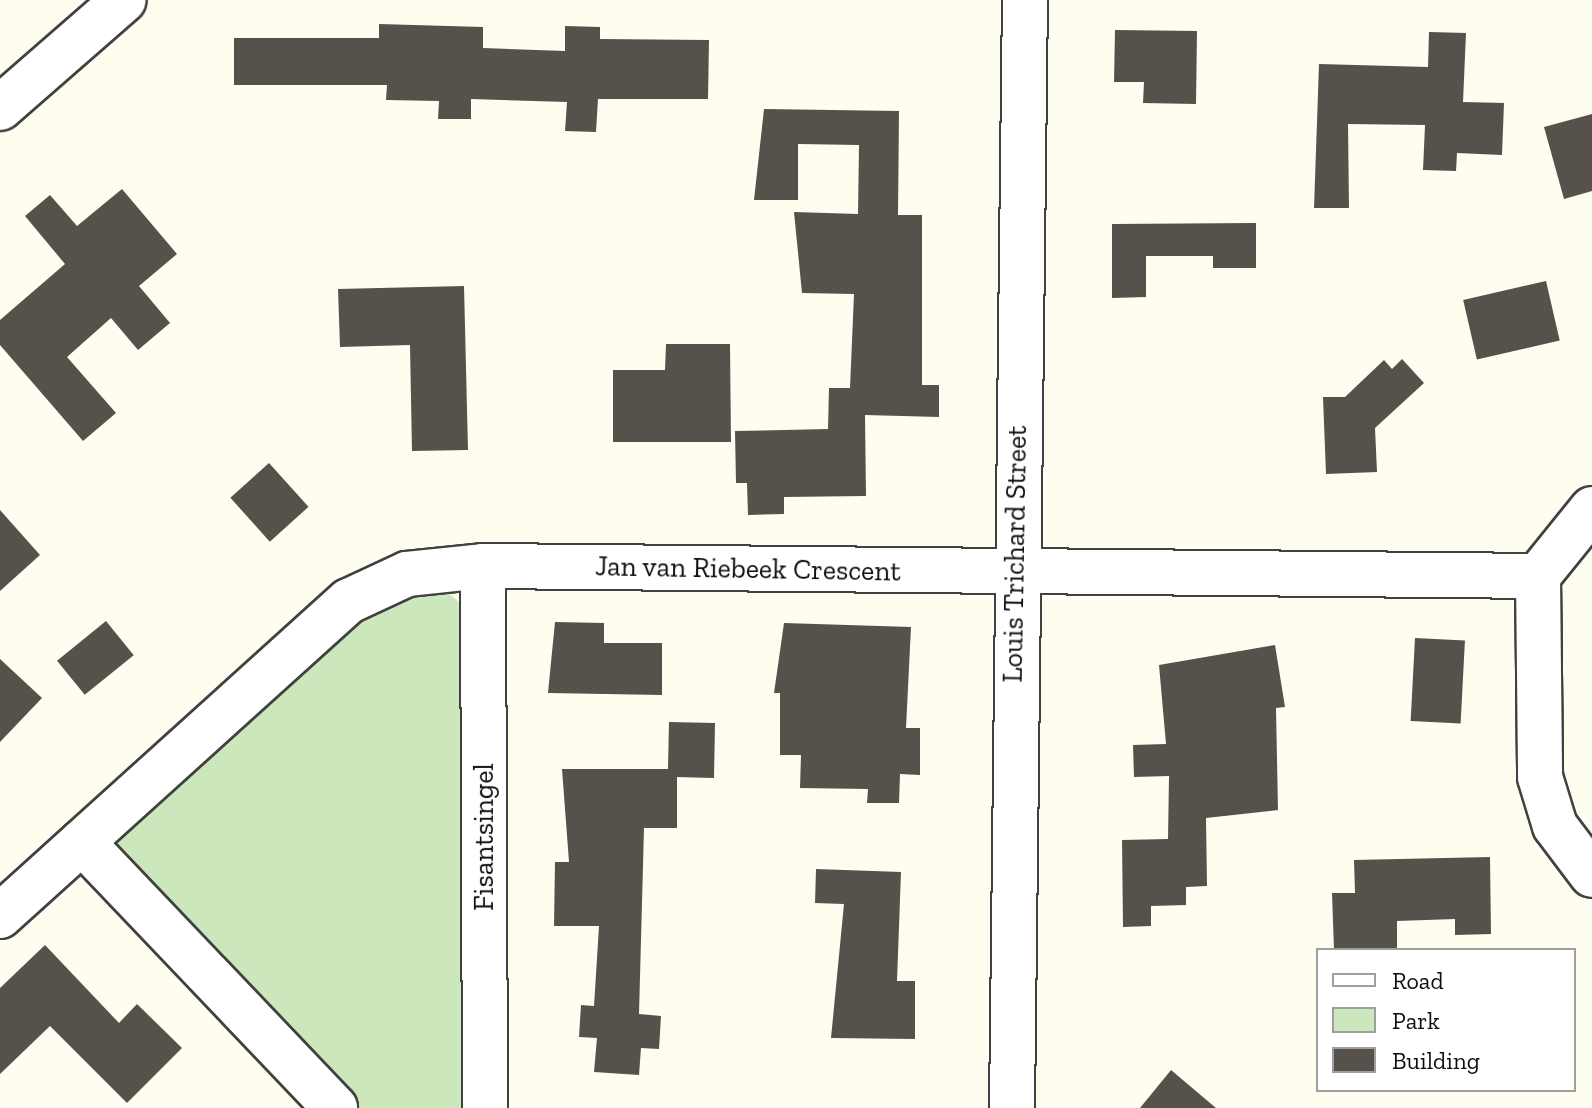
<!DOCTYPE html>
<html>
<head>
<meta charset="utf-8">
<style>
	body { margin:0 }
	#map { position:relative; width:1592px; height:1108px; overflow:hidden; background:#fefdf0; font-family:"Zilla Slab",serif }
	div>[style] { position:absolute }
	.green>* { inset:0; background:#cce7bc }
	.building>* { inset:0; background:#56514b; transform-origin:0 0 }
	.roads { filter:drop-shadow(2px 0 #414141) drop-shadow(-2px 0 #414141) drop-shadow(0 2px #414141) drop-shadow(0 -2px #414141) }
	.minor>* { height:44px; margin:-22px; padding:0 22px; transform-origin:22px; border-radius:22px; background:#fff }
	span { translate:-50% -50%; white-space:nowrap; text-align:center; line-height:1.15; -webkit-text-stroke:8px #fff; paint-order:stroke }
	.street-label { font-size:28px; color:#0e0e0e }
	.legend { position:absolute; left:1316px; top:948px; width:260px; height:144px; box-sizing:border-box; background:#fff; border:2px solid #9f9f9f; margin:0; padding:10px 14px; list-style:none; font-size:24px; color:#0e0e0e }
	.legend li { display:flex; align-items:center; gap:16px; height:40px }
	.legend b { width:40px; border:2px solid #9f9f9f }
</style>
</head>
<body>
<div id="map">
	<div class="green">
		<div style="clip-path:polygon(446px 591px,467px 609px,474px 1108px,349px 1108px,117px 853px,118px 842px,348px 616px,396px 595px)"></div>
	</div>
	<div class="building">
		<div style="clip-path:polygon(379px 24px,483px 27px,483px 48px,565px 51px,565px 26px,600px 27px,600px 39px,709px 40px,708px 99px,598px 99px,596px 132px,565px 131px,567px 102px,471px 99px,471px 119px,438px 119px,439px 101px,386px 100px,387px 85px,234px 85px,234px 38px,379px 38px)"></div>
		<div style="clip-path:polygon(1115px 30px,1197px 31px,1196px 104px,1143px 103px,1144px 82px,1114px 82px)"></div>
		<div style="clip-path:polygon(1429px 32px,1466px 33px,1463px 102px,1504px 103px,1502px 155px,1457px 153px,1456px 171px,1423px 170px,1425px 125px,1348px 124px,1349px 208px,1314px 208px,1319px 64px,1428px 67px)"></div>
		<div style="clip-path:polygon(764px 109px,899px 111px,898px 215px,922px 215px,922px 385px,939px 385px,939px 417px,865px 415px,866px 496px,784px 497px,784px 514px,748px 515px,747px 483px,736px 483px,735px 431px,828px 429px,829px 388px,850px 388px,854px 294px,802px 293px,794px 212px,858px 214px,859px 145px,798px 144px,798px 200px,754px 200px)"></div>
		<div style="clip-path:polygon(1592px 114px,1592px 191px,1564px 199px,1544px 127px)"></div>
		<div style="clip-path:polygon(122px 189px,177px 254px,139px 286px,170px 323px,138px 350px,111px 318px,67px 357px,116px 413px,83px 441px,0 345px,0 320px,65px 264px,25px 216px,50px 195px,77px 226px)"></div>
		<div style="clip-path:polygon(1256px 223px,1256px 268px,1213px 268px,1213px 256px,1146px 256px,1146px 297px,1112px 298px,1112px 224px)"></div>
		<div style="left:1546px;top:281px;width:61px;height:85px;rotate:77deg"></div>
		<div style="clip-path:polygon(464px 286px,468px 450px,412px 451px,410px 345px,340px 347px,338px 289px)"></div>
		<div style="clip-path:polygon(666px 344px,730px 344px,731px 442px,613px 442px,613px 370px,665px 370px)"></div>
		<div style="clip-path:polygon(1402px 359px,1424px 383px,1375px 428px,1377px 472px,1326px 474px,1323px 397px,1345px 397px,1384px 360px,1392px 369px)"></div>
		<div style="left:269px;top:463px;width:59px;height:52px;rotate:48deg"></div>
		<div style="clip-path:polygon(0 510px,40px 555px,0 591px)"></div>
		<div style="left:106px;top:621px;width:44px;height:63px;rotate:51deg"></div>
		<div style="clip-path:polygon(555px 622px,604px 623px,604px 643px,662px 643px,662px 695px,548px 693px)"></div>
		<div style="clip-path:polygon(784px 623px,911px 627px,906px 728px,920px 728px,920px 775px,900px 774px,899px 803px,867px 803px,868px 789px,800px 788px,801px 755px,780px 755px,780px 693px,774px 693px)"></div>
		<div style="left:1415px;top:638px;width:50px;height:83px;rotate:3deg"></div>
		<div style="clip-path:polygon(1275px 645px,1285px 707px,1276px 708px,1278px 810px,1206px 818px,1207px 886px,1186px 887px,1186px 905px,1151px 906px,1151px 926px,1123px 927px,1122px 840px,1168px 839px,1169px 776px,1134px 777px,1133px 745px,1166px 744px,1159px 665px)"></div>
		<div style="clip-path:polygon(0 659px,42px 698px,0 742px)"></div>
		<div style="clip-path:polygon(669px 722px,715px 723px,714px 778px,677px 777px,677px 828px,644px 828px,639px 1014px,661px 1016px,659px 1049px,641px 1048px,639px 1075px,594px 1072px,597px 1038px,579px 1037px,581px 1005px,594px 1006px,599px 926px,554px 926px,555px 862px,569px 862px,562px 769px,668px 769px)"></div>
		<div style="clip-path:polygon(1490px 857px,1491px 934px,1455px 935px,1455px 919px,1397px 921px,1397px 950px,1334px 950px,1332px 893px,1355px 893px,1354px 860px)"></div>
		<div style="clip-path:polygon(816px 869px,901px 872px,897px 981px,915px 981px,915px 1039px,831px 1038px,844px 904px,815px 903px)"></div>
		<div style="clip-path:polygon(45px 945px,119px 1023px,137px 1004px,182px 1048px,127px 1103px,50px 1026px,0 1074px,0 988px)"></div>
		<div style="clip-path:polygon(1171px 1070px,1216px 1108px,1140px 1108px)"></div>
	</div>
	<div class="roads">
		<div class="minor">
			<div style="left:0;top:108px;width:164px;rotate:-41.1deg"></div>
			<div style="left:483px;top:566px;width:542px;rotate:89.79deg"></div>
			<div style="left:1538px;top:576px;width:201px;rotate:89.4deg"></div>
			<div style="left:1540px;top:777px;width:51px;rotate:73deg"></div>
			<div style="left:1555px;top:826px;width:61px;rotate:52.9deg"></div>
			<div style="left:1538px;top:576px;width:86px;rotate:-51.1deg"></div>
			<div style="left:82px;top:842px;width:367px;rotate:46.4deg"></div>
			<div style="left:0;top:916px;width:470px;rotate:-42.1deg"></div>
			<div style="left:349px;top:601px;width:64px;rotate:-25deg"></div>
			<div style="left:407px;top:574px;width:76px;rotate:-6deg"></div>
			<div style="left:483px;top:566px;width:1055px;rotate:0.54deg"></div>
			<div style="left:1012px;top:1108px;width:1108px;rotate:-89.33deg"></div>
		</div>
	</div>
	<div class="street-label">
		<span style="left:1015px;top:554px;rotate:-89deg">Louis Trichard Street</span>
		<span style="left:748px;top:569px;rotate:1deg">Jan van Riebeek Crescent</span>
		<span style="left:484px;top:837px;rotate:-90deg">Fisantsingel</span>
	</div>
	<ul class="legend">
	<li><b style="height:10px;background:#fff"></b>Road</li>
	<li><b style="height:22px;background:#cce7bc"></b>Park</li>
	<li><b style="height:22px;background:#56514b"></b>Building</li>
	</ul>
</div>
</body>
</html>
